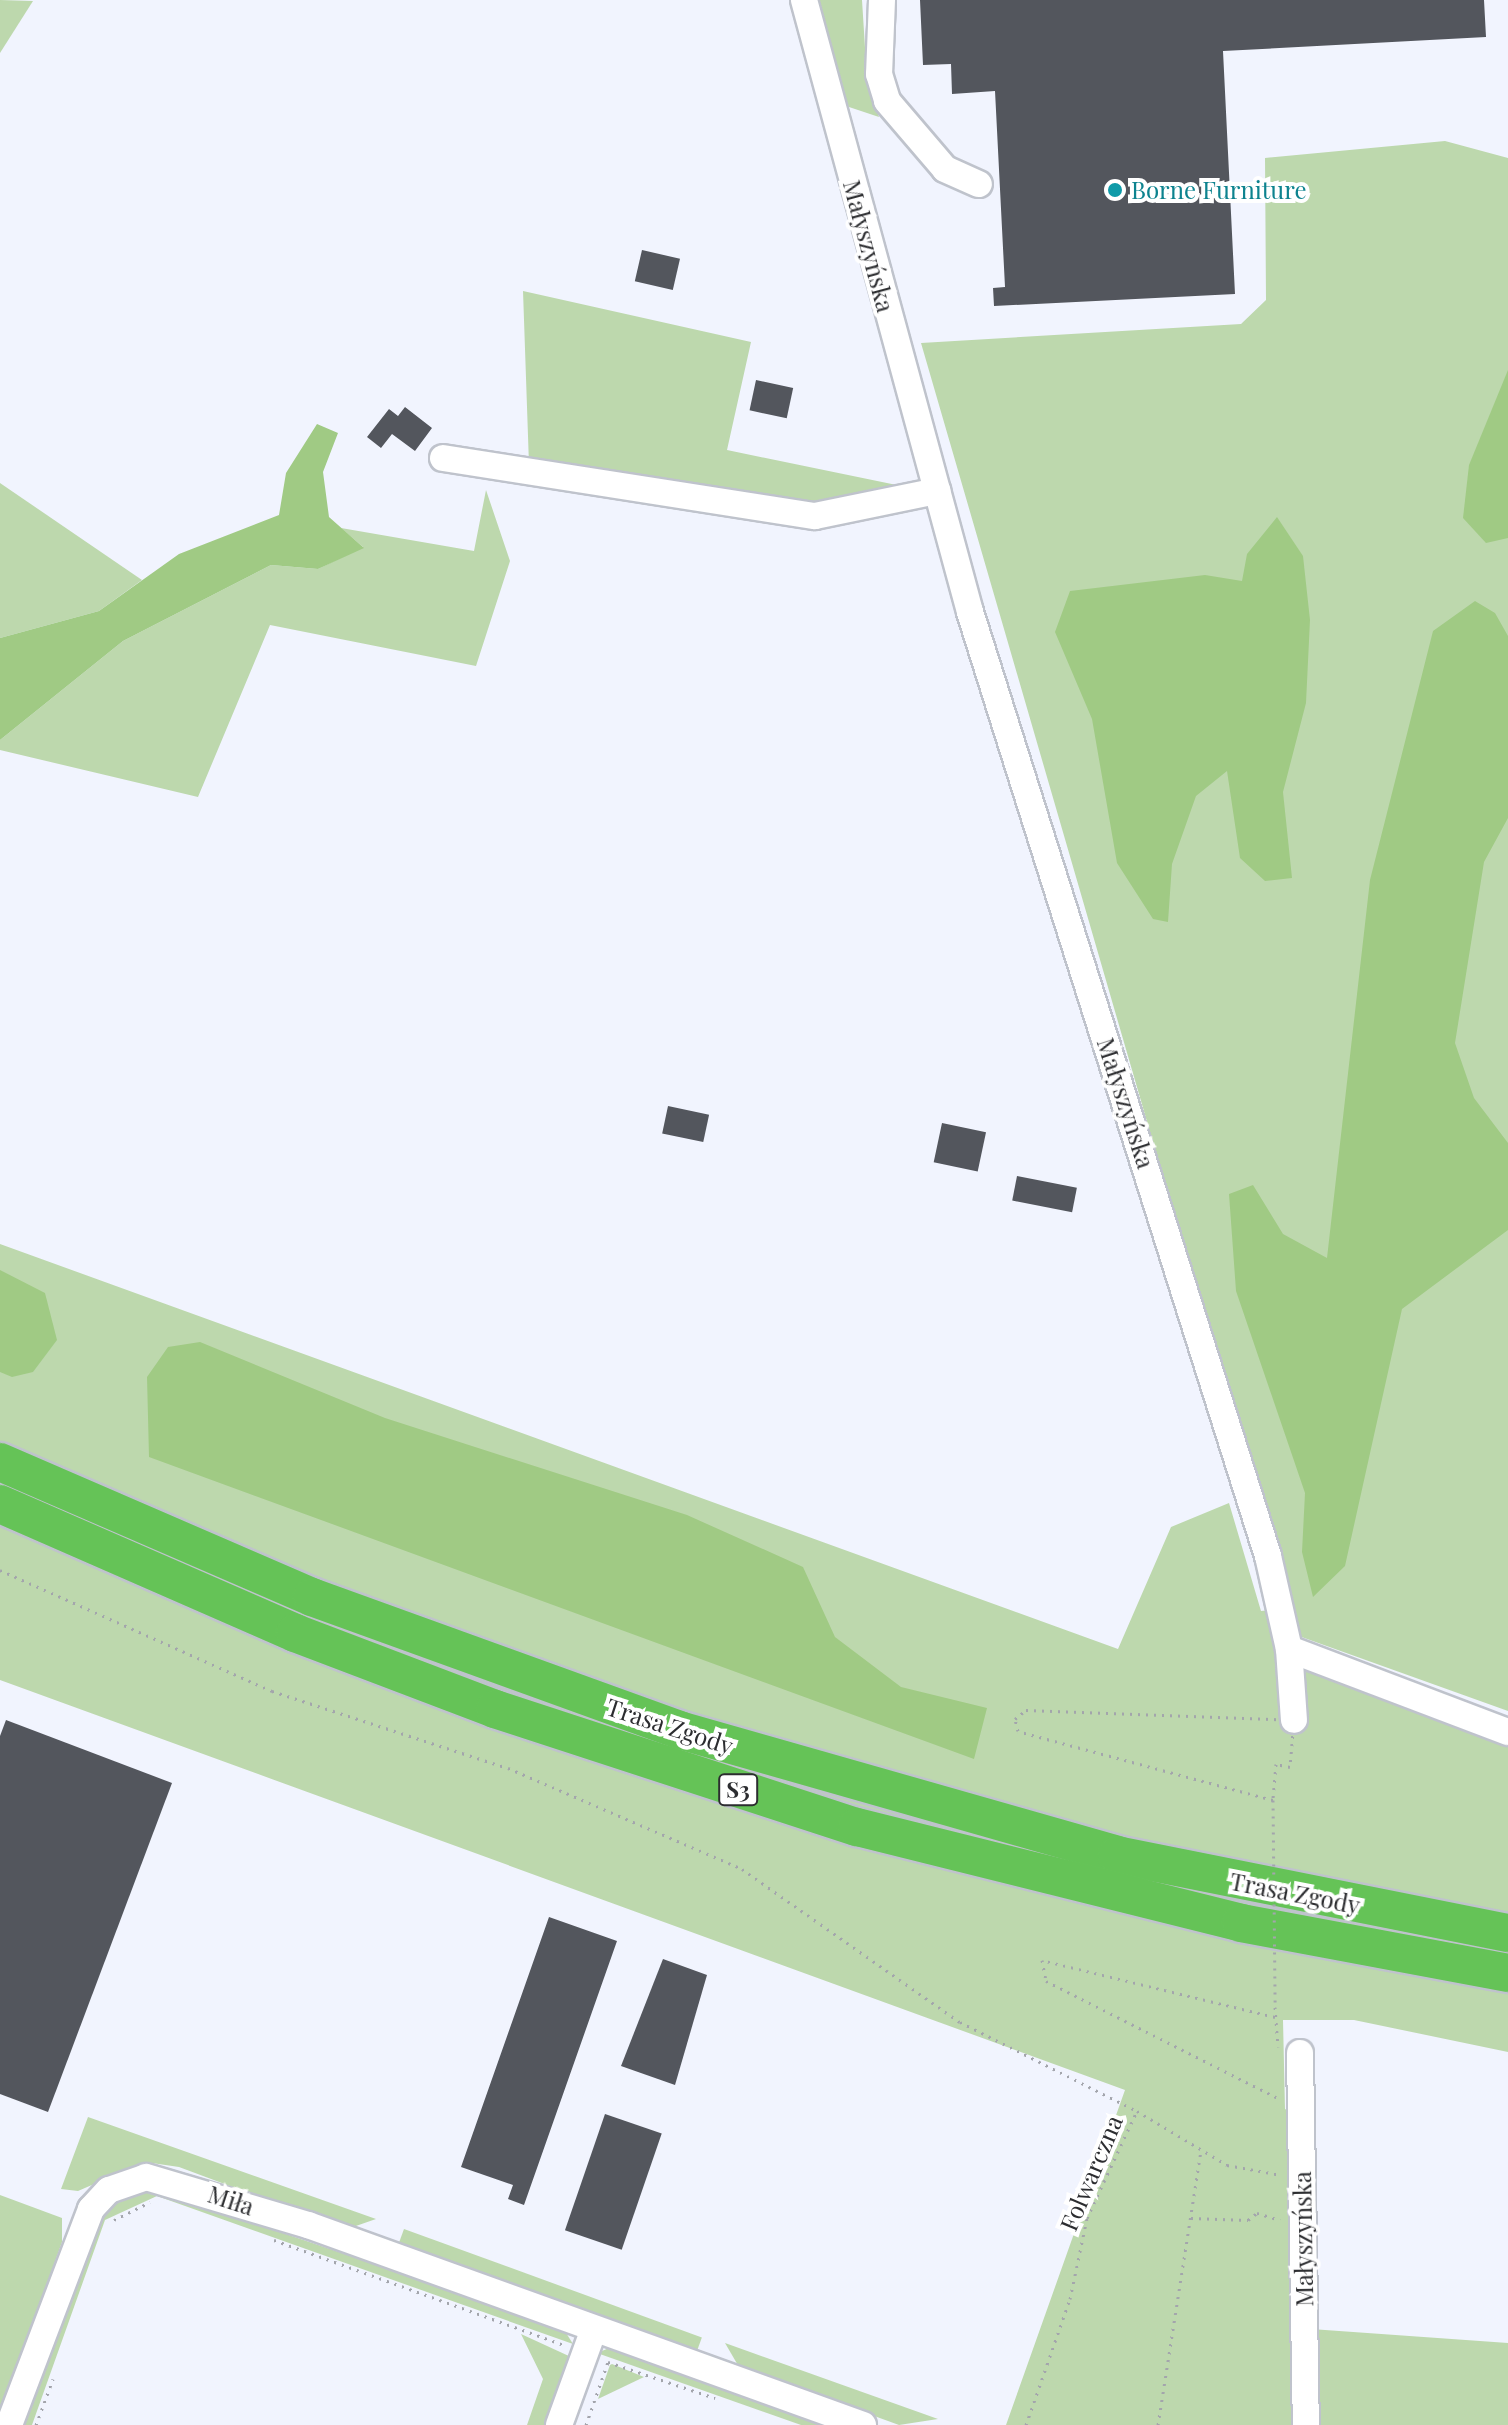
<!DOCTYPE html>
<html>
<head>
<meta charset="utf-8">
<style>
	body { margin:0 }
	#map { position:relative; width:1508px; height:2425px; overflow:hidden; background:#f1f4fe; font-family:"Playfair Display",serif }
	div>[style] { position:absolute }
	.green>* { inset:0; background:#bdd8ad; transform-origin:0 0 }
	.forest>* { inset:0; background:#a0ca84 }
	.building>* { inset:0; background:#53565d; transform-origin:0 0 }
	.path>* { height:3px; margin-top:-1.5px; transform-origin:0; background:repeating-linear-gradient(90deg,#a3a5ac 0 2px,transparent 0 8px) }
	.roads { filter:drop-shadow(2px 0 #bfc3cc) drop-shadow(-2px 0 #bfc3cc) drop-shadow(0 2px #bfc3cc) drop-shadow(0 -2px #bfc3cc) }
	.minor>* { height:26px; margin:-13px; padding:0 13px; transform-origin:13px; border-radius:13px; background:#fff }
	.highway>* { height:38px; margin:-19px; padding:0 19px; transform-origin:19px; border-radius:19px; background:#65c357 }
	.path-bridge>* { height:3px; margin-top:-1.5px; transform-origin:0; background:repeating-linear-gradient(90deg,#a3a5ac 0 2px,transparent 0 8px) }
	.dots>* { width:22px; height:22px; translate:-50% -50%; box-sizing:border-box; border:4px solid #fff; border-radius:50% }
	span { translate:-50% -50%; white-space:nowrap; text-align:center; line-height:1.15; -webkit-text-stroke:8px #fff; paint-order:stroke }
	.shield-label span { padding:2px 6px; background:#fff; border:2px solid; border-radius:6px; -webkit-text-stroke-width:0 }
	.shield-label { font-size:22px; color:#2c2d30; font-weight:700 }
	.culture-label { font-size:24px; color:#0d838f }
	.left { translate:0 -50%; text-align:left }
	.street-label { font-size:24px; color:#2c2d30 }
</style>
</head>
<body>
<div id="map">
	<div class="green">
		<div style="clip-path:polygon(0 0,33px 1px,0 53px)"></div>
		<div style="clip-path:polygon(815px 0,862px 0,867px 79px,879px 117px,846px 106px)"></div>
		<div style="clip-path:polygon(1445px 141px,1508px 158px,1508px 1711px,1296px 1635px,921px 343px,1241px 324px,1266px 300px,1265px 158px)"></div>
		<div style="clip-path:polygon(523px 291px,751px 342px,727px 450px,916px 489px,852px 508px,529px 465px)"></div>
		<div style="clip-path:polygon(0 483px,142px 580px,99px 611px,0 638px)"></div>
		<div style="clip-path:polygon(486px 490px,510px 561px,476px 666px,270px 625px,198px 797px,0 750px,0 740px,123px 641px,271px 565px,318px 569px,363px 547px,341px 528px,474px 551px)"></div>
		<div style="clip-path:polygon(0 1244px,1118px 1649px,1171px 1527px,1229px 1503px,1261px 1611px,1271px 1610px,1280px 1656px,1508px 1745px,1508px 2052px,1354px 2020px,1283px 2020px,1285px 2109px,1293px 2113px,1297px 2425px,1006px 2425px,1125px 2090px,0 1680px)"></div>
		<div style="clip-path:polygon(88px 2117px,376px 2219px,353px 2227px,329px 2223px,179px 2167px,145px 2162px,78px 2191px,61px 2189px)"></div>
		<div style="clip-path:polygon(153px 2189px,563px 2328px,573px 2344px,157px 2196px,105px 2220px,32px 2425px,24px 2425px,104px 2212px,126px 2194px)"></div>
		<div style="clip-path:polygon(0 2195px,62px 2218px,62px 2242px,0 2416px)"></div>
		<div style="left:404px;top:2229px;width:317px;height:20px;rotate:20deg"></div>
		<div style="clip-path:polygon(1311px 2329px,1508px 2343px,1508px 2425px,1312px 2425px)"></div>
		<div style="clip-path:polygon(521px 2334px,571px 2357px,546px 2425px,527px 2425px,543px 2379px)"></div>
		<div style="clip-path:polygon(725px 2343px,938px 2419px,899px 2425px,739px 2367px)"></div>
		<div style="clip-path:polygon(614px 2346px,833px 2425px,801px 2425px,597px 2353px)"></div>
		<div style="clip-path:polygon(610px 2365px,612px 2364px,644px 2377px,598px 2399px)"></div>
	</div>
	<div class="forest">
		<div style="clip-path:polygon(1508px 370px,1508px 538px,1486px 543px,1463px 518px,1469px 465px)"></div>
		<div style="clip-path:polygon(317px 424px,338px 433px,323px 472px,329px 517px,364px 548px,318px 569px,271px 565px,123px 641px,0 740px,0 638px,99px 611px,179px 554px,279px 515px,286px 473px)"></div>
		<div style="clip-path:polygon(1277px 517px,1303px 556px,1310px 620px,1306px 703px,1283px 792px,1292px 878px,1265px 881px,1240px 858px,1227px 771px,1196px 796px,1172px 864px,1168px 922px,1153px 919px,1117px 863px,1092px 719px,1055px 632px,1070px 591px,1205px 575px,1242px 581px,1247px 554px)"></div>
		<div style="clip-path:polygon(1475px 601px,1495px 613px,1508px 636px,1508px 818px,1484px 862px,1455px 1043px,1474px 1098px,1508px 1143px,1508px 1230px,1402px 1309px,1345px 1566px,1313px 1597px,1302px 1552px,1305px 1493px,1236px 1291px,1229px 1194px,1253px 1185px,1283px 1234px,1327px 1258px,1370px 880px,1433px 631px)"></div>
		<div style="clip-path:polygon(0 1270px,45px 1293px,57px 1340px,33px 1372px,12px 1377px,0 1372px)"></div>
		<div style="clip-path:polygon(200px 1342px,385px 1418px,687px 1515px,803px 1567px,835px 1637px,901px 1687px,987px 1708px,974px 1759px,149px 1457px,147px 1377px,168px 1347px)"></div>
	</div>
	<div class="building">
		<div style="clip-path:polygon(920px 0,1484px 0,1486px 37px,1223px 51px,1235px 294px,994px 306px,993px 288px,1005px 287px,995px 91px,952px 94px,951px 64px,923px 65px)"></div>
		<div style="left:642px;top:250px;width:39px;height:32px;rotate:13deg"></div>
		<div style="left:756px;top:380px;width:38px;height:31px;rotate:12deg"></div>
		<div style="clip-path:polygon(405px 407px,432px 428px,415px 451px,392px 434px,381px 448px,367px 437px,389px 409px,398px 416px)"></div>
		<div style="left:668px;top:1106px;width:42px;height:28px;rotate:12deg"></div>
		<div style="left:942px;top:1123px;width:45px;height:40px;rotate:12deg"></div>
		<div style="left:1017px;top:1176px;width:61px;height:25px;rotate:11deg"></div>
		<div style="clip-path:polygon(6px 1720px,172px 1783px,48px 2112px,0 2094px,0 1736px)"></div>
		<div style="clip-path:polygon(549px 1917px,617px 1941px,524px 2205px,508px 2199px,513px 2185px,461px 2167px)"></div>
		<div style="clip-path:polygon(663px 1959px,707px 1975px,675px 2085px,621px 2066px)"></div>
		<div style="left:605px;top:2114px;width:60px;height:123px;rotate:19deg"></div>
	</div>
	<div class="path">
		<div style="left:0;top:1570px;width:298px;rotate:24deg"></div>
		<div style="left:272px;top:1691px;width:248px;rotate:18.1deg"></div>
		<div style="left:508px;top:1768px;width:255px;rotate:23.3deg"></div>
		<div style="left:742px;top:1869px;width:266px;rotate:35.1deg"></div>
		<div style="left:960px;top:2022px;width:198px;rotate:26.7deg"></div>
		<div style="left:1026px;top:1710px;width:268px;rotate:2.1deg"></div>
		<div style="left:1294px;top:1720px;width:47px;rotate:94.9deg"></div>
		<div style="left:1290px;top:1767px;width:14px;rotate:-168deg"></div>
		<div style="left:1276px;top:1764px;width:36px;rotate:95deg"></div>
		<div style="left:1273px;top:1800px;width:264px;rotate:-164.9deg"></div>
		<div style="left:1018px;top:1731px;width:12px;rotate:-104deg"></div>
		<div style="left:1015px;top:1719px;width:14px;rotate:-39deg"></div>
		<div style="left:1275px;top:2007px;width:40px;rotate:85.7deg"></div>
		<div style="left:1275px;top:2017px;width:240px;rotate:-166.3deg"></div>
		<div style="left:1042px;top:1960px;width:21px;rotate:79deg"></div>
		<div style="left:1046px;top:1981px;width:260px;rotate:26.8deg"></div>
		<div style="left:1191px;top:2218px;width:57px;rotate:2deg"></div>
		<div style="left:1248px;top:2220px;width:11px;rotate:-38deg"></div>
		<div style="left:1257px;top:2213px;width:24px;rotate:17deg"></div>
		<div style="left:114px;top:2220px;width:40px;rotate:-26.6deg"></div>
		<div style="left:274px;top:2240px;width:308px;rotate:19.9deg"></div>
		<div style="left:36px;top:2425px;width:49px;rotate:-69.7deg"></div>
		<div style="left:586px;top:2425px;width:67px;rotate:-70.8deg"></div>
		<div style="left:608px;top:2362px;width:113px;rotate:18.6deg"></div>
		<div style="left:1026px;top:2425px;width:133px;rotate:-70.8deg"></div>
		<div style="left:1070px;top:2299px;width:83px;rotate:-78.1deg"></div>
		<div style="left:1087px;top:2218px;width:118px;rotate:-65deg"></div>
		<div style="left:1137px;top:2111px;width:105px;rotate:31deg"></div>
		<div style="left:1227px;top:2165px;width:55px;rotate:10.5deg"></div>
		<div style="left:1158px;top:2425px;width:279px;rotate:-81.1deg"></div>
	</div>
	<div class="roads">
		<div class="minor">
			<div style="left:804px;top:0;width:634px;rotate:74.82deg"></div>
			<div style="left:970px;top:612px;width:990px;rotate:72.48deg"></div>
			<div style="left:1268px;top:1556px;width:95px;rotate:77.3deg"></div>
			<div style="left:1289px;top:1649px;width:71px;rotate:86deg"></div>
			<div style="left:882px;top:0;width:74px;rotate:92.3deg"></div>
			<div style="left:879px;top:74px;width:28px;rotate:73deg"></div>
			<div style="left:887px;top:101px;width:89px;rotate:49.5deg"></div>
			<div style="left:945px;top:169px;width:37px;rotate:24deg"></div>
			<div style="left:443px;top:458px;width:376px;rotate:8.9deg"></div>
			<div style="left:815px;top:516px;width:125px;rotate:-11.6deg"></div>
			<div style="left:1289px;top:1649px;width:234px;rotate:20.8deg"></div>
			<div style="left:1300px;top:2053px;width:372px;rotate:89.1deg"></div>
			<div style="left:9px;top:2425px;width:231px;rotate:-69.2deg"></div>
			<div style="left:91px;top:2209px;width:26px;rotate:-47deg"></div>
			<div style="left:109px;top:2190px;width:39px;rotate:-19deg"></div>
			<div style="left:146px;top:2177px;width:169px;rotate:16.5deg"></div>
			<div style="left:308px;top:2225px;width:590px;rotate:19.82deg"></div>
			<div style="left:559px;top:2425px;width:102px;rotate:-70deg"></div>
		</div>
		<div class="highway">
			<div style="left:0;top:1462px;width:340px;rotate:23.4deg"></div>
			<div style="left:312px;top:1597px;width:390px;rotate:19.9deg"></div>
			<div style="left:679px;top:1730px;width:455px;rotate:15.9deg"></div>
			<div style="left:1117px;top:1855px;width:399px;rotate:11.3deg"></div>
			<div style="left:0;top:1504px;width:322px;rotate:23.6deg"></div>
			<div style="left:295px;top:1633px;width:214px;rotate:20.8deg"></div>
			<div style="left:495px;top:1709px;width:381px;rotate:18.1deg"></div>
			<div style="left:857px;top:1827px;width:396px;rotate:14deg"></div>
			<div style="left:1241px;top:1923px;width:272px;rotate:10.6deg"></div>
		</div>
	</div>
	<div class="path-bridge">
		<div style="left:1273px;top:1800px;width:207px;rotate:89.4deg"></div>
	</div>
	<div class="dots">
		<div style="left:1115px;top:190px;background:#0f9aa8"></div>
	</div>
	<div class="shield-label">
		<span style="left:738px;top:1790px">S3</span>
	</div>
	<div class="culture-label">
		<span class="left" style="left:1131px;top:190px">Borne Furniture</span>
	</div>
	<div class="street-label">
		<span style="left:869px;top:246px;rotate:75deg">Małyszyńska</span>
		<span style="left:1126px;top:1103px;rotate:72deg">Małyszyńska</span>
		<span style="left:670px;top:1726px;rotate:18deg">Trasa Zgody</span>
		<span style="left:1295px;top:1893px;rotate:11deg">Trasa Zgody</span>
		<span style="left:1091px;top:2173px;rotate:-67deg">Folwarczna</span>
		<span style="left:231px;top:2200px;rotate:18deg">Miła</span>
		<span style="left:1303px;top:2239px;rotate:-91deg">Małyszyńska</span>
	</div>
</div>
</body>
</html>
